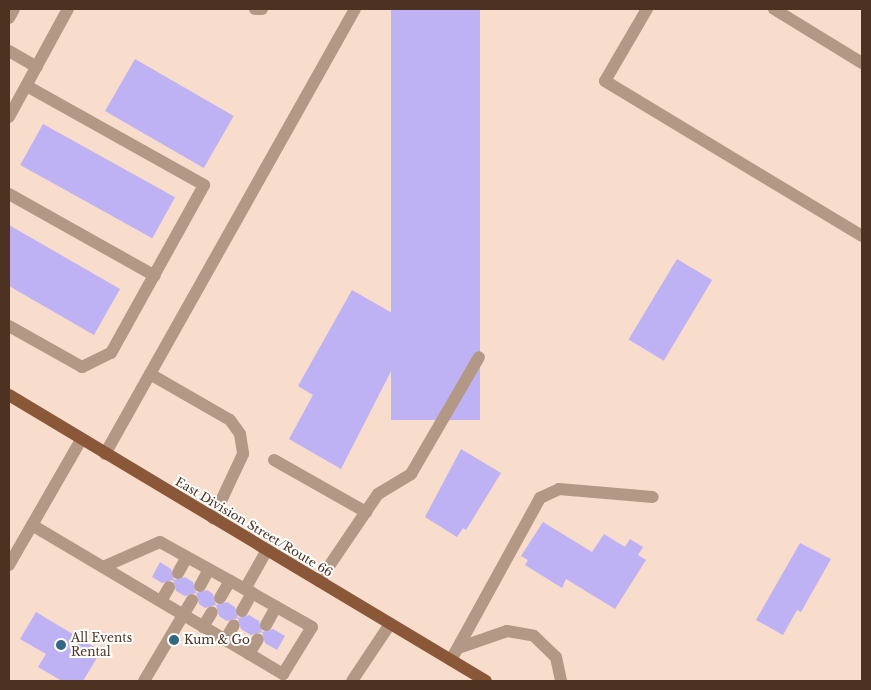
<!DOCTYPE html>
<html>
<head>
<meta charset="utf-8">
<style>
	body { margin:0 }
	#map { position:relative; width:871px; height:690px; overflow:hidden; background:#f8dccc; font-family:"Libre Baskerville",serif }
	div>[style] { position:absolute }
	.building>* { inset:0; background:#beb2f4; transform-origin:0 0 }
	.minor>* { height:12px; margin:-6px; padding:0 6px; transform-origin:6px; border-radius:6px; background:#b49886 }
	.major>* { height:12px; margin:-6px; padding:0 6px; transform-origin:6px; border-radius:6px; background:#8a5839 }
	.dots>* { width:14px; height:14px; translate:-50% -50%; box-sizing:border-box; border:2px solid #fff; border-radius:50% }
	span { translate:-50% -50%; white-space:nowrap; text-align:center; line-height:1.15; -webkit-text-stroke:4px #fff; paint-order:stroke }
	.street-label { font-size:12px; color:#4d3222 }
	.poi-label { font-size:12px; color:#4d3222 }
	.left { translate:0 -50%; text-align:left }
	.frame { position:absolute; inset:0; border:10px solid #4d3222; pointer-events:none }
</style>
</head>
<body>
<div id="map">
	<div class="building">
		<div style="left:391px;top:9px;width:89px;height:411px"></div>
		<div style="left:135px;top:59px;width:114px;height:60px;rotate:30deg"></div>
		<div style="left:43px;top:124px;width:151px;height:47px;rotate:29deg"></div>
		<div style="clip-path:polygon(9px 225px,120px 289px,94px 335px,9px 286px)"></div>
		<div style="left:677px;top:259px;width:41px;height:94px;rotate:31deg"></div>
		<div style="clip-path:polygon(352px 290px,406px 321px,398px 335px,407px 340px,341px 469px,289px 439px,313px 395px,298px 386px)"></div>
		<div style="clip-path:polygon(461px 449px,501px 473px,466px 530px,463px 528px,457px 537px,425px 517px)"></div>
		<div style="clip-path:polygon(543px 522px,592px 552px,604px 534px,625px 547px,630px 539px,643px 547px,638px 555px,646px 560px,615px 609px,566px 579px,562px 588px,525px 565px,528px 560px,521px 556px)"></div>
		<div style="clip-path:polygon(800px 543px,831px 559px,801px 612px,797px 610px,783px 635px,756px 620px)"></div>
		<div style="clip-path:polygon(160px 562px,171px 569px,174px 580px,185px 577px,193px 582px,196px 593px,185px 596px,176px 591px,173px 580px,162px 583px,152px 577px)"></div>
		<div style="clip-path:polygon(207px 590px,213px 594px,216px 605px,205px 608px,199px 604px,196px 593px)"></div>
		<div style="clip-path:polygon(227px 602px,235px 607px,238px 618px,227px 621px,219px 616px,216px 605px)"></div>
		<div style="clip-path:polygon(36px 612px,101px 651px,83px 681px,62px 681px,38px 667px,46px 654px,20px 639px)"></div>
		<div style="clip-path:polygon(249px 615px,259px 621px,262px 632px,251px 635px,241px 629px,238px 618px)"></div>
		<div style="clip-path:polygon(273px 629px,285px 636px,277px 650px,265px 643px,262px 632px)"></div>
	</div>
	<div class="minor">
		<div style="left:255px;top:9px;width:7px"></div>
		<div style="left:647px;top:9px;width:83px;rotate:120.3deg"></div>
		<div style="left:605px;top:81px;width:300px;rotate:31.1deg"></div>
		<div style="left:774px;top:9px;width:103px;rotate:31.5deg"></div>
		<div style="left:9px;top:18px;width:10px;rotate:-61deg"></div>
		<div style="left:9px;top:51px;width:32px;rotate:30deg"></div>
		<div style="left:9px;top:117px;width:123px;rotate:-61.4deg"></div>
		<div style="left:9px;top:194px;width:167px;rotate:29.3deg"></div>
		<div style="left:9px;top:326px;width:84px;rotate:29.3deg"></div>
		<div style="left:82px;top:367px;width:32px;rotate:-26deg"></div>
		<div style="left:111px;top:353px;width:192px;rotate:-61deg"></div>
		<div style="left:204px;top:185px;width:203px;rotate:-150.8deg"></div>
		<div style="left:150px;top:374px;width:92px;rotate:29.9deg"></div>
		<div style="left:230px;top:420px;width:17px;rotate:54deg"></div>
		<div style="left:240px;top:434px;width:20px;rotate:81deg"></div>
		<div style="left:243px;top:454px;width:71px;rotate:115.1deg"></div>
		<div style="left:105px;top:454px;width:510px;rotate:-60.67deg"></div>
		<div style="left:274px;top:460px;width:106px;rotate:29.5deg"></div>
		<div style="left:32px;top:525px;width:292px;rotate:30.7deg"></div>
		<div style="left:283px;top:674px;width:55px;rotate:-58.3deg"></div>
		<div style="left:312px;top:627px;width:77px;rotate:-150.4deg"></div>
		<div style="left:9px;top:565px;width:144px;rotate:-60.1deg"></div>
		<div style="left:103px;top:567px;width:62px;rotate:-23.7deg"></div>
		<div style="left:160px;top:542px;width:97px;rotate:28.9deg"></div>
		<div style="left:245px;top:589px;width:45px;rotate:-60.6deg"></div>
		<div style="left:178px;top:573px;width:18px;rotate:-61deg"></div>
		<div style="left:319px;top:581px;width:105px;rotate:-55.9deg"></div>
		<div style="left:378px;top:494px;width:39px;rotate:-31deg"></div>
		<div style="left:411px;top:474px;width:135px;rotate:-59.8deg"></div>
		<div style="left:200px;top:586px;width:19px;rotate:-62deg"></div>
		<div style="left:220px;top:598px;width:20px;rotate:-60deg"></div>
		<div style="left:161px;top:601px;width:16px;rotate:-60deg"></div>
		<div style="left:242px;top:611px;width:21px;rotate:-61deg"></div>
		<div style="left:266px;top:625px;width:21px;rotate:-61deg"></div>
		<div style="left:203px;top:627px;width:17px;rotate:-59deg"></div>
		<div style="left:225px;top:640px;width:17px;rotate:-59deg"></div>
		<div style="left:458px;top:648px;width:52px;rotate:-19.1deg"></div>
		<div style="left:507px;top:631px;width:27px;rotate:10deg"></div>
		<div style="left:534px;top:636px;width:30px;rotate:44deg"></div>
		<div style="left:556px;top:657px;width:25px;rotate:78deg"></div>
		<div style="left:249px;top:654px;width:17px;rotate:-59deg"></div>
		<div style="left:451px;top:660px;width:185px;rotate:-61.2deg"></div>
		<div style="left:540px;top:498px;width:21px;rotate:-25deg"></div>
		<div style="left:559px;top:489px;width:94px;rotate:4.9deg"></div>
		<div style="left:144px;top:681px;width:94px;rotate:-59.3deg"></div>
		<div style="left:352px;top:681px;width:69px;rotate:-56.3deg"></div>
	</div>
	<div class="major">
		<div style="left:9px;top:395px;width:556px;rotate:30.95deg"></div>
	</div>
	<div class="dots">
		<div style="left:174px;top:640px;background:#326884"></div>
		<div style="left:61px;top:645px;background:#326884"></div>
	</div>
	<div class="street-label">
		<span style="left:254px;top:527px;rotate:31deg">East Division Street/Route 66</span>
	</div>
	<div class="poi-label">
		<span class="left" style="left:71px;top:645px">All Events<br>Rental</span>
		<span class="left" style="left:184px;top:640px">Kum &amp; Go</span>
	</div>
	<div class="frame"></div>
</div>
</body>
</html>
